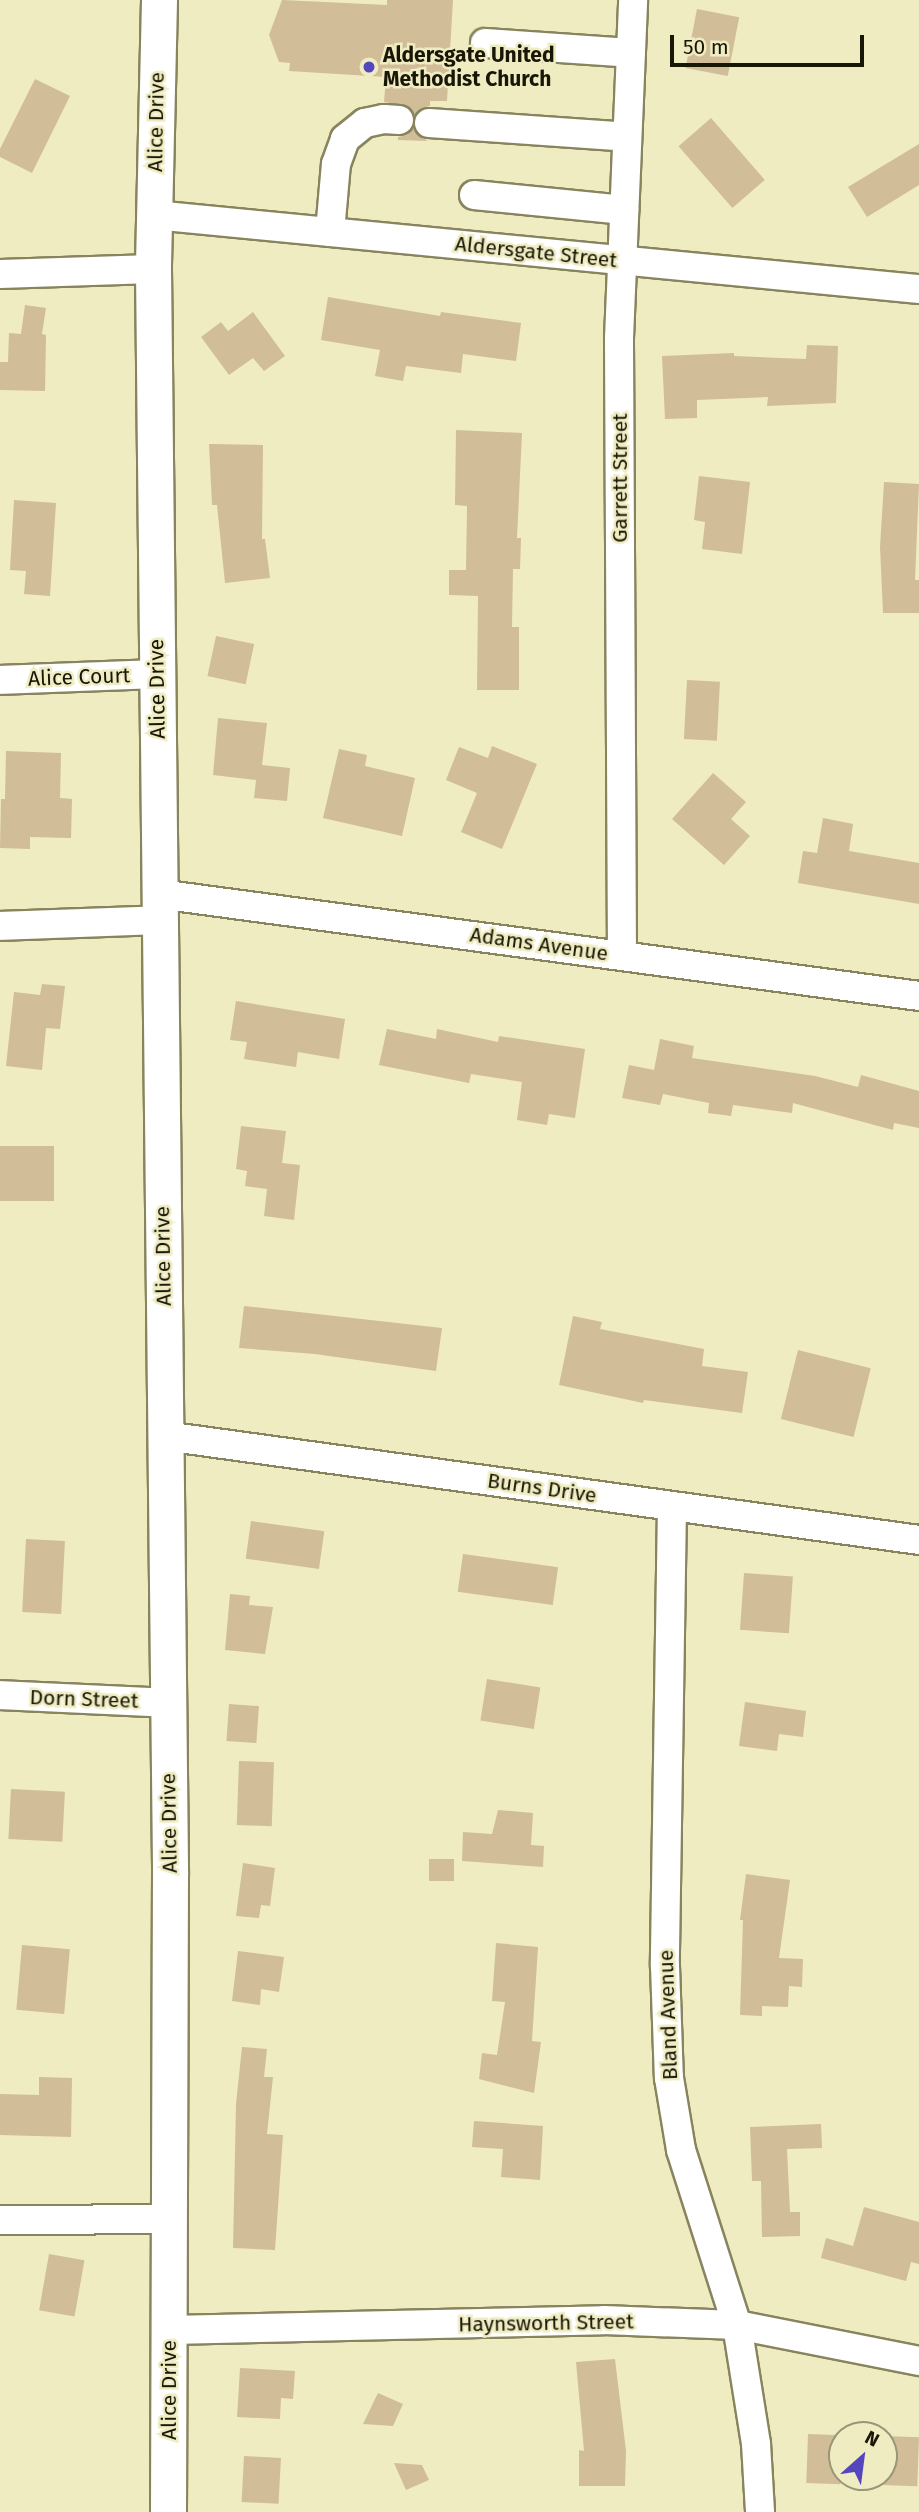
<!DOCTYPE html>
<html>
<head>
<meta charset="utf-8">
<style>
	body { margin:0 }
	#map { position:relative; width:919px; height:2512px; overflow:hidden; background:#efecc2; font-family:"Fira Sans",sans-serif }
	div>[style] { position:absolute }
	.building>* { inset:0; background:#d1bd98; transform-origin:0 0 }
	.roads { filter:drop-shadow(2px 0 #88845e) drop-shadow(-2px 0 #88845e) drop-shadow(0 2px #88845e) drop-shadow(0 -2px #88845e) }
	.minor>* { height:28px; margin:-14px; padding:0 14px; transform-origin:14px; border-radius:14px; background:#fff }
	.major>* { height:35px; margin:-17.5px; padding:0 17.5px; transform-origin:17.5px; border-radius:17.5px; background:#fff }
	.dots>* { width:19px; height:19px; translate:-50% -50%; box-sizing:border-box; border:4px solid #efecc2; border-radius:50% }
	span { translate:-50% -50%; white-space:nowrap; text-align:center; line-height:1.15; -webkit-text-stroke:5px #efecc2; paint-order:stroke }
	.poi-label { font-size:21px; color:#181607; font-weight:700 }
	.left { translate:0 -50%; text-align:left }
	.street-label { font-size:21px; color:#181607 }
	.north { position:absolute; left:828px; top:2421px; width:70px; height:70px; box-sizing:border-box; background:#efecc2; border:2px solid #999677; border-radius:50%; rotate:28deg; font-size:19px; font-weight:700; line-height:28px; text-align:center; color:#181607 }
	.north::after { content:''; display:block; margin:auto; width:24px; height:32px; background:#5646be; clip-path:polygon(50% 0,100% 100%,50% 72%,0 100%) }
	.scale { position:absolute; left:670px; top:35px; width:194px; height:32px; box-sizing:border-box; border:4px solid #181607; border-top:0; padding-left:9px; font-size:21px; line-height:24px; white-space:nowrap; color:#181607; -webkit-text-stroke:5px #efecc2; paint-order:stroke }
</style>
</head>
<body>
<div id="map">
	<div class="building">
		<div style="clip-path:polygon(282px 0,387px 5px,387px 0,453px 0,447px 101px,430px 101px,430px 106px,421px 108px,415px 115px,408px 106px,384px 102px,386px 77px,289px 71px,290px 63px,279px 62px,269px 35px)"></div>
		<div style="left:697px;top:9px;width:43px;height:60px;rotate:11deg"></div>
		<div style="clip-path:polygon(35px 79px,70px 96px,32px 173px,0 157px,0 149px)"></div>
		<div style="left:711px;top:118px;width:82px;height:43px;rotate:49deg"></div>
		<div style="clip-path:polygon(413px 128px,419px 136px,428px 141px,398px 140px,398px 137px,407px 135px)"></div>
		<div style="clip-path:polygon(919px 144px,919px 185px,867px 217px,848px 187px)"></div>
		<div style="clip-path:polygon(328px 297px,440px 316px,441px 312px,521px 323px,516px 361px,463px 354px,461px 373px,406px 366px,403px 381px,375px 376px,380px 350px,321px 340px)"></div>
		<div style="clip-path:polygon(25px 305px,46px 308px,42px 334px,46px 335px,45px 391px,0 390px,0 362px,8px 362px,9px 333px,21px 334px)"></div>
		<div style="clip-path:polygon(253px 312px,285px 356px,264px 371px,253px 358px,229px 375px,201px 337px,221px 322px,228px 331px)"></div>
		<div style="clip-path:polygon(807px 345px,838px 346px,836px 403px,767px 406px,768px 397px,697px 400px,697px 418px,665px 419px,662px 356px,734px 353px,734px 356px,806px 359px)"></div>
		<div style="clip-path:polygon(456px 430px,522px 433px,517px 538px,521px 538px,520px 569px,513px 569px,512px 627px,519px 627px,519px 690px,477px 690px,478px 596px,449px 595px,449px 570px,466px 570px,467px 506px,455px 505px)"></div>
		<div style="clip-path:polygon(209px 444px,263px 445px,262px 539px,265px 539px,270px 578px,225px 583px,217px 505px,212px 505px)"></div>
		<div style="clip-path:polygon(699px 476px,750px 482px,742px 554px,702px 549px,705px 522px,694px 520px)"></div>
		<div style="clip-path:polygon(884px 482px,919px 484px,915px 580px,919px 580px,919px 613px,883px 613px,880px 547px)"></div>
		<div style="clip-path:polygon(14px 500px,56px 503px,50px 596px,24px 594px,26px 571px,10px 570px)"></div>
		<div style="left:216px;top:636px;width:39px;height:41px;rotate:12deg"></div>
		<div style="left:687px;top:680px;width:33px;height:59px;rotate:3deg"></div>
		<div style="clip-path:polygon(218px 718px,267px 723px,262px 765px,290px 768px,287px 801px,254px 798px,256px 780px,213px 775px)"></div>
		<div style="clip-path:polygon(492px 746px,537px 764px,502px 849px,461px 832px,477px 793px,446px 780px,459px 747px,488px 758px)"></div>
		<div style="clip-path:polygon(339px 749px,367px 755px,365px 766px,415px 778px,402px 836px,323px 818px)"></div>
		<div style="clip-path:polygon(6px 751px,61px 753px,60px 798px,72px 799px,71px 838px,30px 837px,30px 849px,0 848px,1px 799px,5px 799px)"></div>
		<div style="clip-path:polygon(713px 773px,746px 802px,731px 819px,750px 836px,724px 865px,672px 819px)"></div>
		<div style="clip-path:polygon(823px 818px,853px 824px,849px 851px,919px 863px,919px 904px,798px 883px,803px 851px,817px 853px)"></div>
		<div style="clip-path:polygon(42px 984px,65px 986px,60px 1029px,46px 1028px,42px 1070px,6px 1066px,14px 992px,40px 995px)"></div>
		<div style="clip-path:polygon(236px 1001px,345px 1019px,339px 1059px,298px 1052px,296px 1067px,244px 1059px,247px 1042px,230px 1040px)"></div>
		<div style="clip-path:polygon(387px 1029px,436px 1039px,437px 1029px,498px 1042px,499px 1036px,585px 1049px,575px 1118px,549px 1114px,547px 1125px,517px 1120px,522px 1082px,471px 1074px,469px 1083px,379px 1065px)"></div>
		<div style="clip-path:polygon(660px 1039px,694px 1046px,692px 1058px,815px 1076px,858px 1087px,861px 1075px,919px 1091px,919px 1128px,894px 1123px,893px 1130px,793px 1103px,792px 1113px,733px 1105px,731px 1116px,708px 1113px,709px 1103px,663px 1094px,660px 1105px,622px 1098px,629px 1065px,654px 1070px)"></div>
		<div style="clip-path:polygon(241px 1126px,286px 1131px,282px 1163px,300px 1165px,294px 1220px,264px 1216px,267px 1189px,245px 1186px,247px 1171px,236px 1169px)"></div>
		<div style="left:0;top:1146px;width:54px;height:55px"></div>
		<div style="clip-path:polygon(244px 1306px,442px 1328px,436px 1371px,315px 1354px,239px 1348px)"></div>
		<div style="clip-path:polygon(573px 1316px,602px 1322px,600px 1329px,704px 1349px,702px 1366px,748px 1372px,742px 1413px,644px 1400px,643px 1403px,559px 1385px)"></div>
		<div style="left:798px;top:1350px;width:75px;height:71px;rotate:14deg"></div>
		<div style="left:251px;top:1521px;width:74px;height:38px;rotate:8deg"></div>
		<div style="left:26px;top:1539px;width:39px;height:73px;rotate:3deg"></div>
		<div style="left:463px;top:1554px;width:96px;height:38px;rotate:8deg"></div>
		<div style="left:744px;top:1573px;width:49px;height:57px;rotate:4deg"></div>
		<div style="clip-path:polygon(230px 1594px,250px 1596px,249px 1605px,273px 1607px,265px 1654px,225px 1650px)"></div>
		<div style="left:487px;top:1679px;width:54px;height:42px;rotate:9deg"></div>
		<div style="clip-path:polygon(745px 1702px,806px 1711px,803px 1737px,779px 1734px,777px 1751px,739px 1746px)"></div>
		<div style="left:229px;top:1704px;width:30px;height:37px;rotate:4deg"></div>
		<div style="left:239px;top:1761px;width:35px;height:64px;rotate:2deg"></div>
		<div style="left:11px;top:1789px;width:54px;height:50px;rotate:3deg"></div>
		<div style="clip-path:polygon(498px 1810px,533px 1813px,531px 1845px,544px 1846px,543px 1867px,462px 1861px,463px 1832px,492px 1834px)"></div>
		<div style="left:429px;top:1859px;width:25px;height:22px"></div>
		<div style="clip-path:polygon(243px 1863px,275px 1868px,270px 1906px,261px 1905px,259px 1918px,236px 1916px)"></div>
		<div style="clip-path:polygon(746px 1874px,790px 1880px,779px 1958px,803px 1959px,802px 1987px,789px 1986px,788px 2007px,762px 2006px,762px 2016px,740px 2015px,743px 1920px,740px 1920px)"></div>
		<div style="clip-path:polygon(496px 1943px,538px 1947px,532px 2041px,541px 2042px,534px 2093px,479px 2079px,482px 2053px,497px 2055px,505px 2002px,492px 2001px)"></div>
		<div style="left:22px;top:1945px;width:48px;height:65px;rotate:5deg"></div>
		<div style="clip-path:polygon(238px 1951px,284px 1957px,279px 1992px,261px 1989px,260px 2005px,232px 2001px)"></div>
		<div style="clip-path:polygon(242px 2047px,267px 2049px,264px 2077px,273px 2077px,267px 2134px,283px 2135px,275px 2250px,233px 2248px,236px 2104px)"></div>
		<div style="clip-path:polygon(39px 2077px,72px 2078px,71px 2137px,0 2135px,0 2094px,39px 2095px)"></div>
		<div style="clip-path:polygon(474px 2121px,543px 2126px,540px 2180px,501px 2177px,503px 2149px,472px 2147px)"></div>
		<div style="clip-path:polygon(821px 2124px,822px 2148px,787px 2149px,790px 2212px,800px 2212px,800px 2236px,762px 2237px,761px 2181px,752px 2181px,750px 2127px)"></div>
		<div style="clip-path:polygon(864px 2207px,919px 2222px,919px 2264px,911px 2262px,906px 2281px,821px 2258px,826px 2238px,853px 2246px)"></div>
		<div style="left:49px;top:2254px;width:36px;height:57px;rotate:10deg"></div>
		<div style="clip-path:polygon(615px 2359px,626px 2451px,625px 2486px,579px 2486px,579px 2450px,584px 2451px,576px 2362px)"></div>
		<div style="clip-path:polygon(240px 2368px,295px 2371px,293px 2399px,281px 2398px,280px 2419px,237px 2417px)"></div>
		<div style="clip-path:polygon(378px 2393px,403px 2404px,393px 2426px,363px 2424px)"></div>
		<div style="left:808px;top:2434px;width:34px;height:49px;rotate:2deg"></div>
		<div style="left:884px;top:2436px;width:35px;height:49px;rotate:2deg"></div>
		<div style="left:244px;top:2456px;width:37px;height:46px;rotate:3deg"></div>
		<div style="clip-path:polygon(394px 2463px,422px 2465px,429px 2480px,406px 2490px)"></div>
	</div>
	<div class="roads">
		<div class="minor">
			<div style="left:485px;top:43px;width:146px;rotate:3.9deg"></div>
			<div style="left:429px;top:123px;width:198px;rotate:4deg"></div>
			<div style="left:474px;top:195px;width:151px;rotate:5.7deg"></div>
			<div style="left:154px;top:215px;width:769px;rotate:5.53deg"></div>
			<div style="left:330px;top:232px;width:68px;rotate:-85deg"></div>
			<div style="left:336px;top:164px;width:27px;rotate:-70deg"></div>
			<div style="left:345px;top:139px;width:26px;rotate:-39deg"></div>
			<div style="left:365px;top:123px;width:19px;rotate:-12deg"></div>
			<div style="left:384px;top:119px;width:15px;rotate:4deg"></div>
			<div style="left:0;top:274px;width:153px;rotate:-1.9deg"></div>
			<div style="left:0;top:680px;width:157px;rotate:-2.2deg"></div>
			<div style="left:159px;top:894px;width:767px;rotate:7.64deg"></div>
			<div style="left:0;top:926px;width:160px;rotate:-2.1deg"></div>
			<div style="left:622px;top:956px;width:618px;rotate:-90.28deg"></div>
			<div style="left:619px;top:338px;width:338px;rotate:-87.6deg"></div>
			<div style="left:165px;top:1436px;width:761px;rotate:7.85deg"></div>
			<div style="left:672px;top:1506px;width:460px;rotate:90.9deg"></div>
			<div style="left:665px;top:1966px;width:112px;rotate:88deg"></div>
			<div style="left:669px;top:2078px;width:73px;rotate:80.5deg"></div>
			<div style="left:681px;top:2150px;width:184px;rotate:72.3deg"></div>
			<div style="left:737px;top:2325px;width:121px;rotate:80.9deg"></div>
			<div style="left:756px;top:2444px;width:68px;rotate:86.6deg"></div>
			<div style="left:0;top:1695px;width:168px;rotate:2.7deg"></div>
			<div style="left:0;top:2220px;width:169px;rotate:-0.3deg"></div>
			<div style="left:170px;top:2330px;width:434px;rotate:-1.3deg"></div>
			<div style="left:604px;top:2320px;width:133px;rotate:2.2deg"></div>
			<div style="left:737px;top:2325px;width:186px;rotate:11.2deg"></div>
		</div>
		<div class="major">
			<div style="left:159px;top:0;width:269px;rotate:91.3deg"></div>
			<div style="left:153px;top:269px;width:1605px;rotate:89.39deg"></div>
			<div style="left:170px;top:1874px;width:638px;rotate:90.18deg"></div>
		</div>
	</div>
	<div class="dots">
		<div style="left:369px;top:67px;background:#5646be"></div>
	</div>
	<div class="poi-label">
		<span class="left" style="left:383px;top:67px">Aldersgate United<br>Methodist Church</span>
	</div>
	<div class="street-label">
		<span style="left:156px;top:122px;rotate:-89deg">Alice Drive</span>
		<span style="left:536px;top:252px;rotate:6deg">Aldersgate Street</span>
		<span style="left:620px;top:478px;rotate:-90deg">Garrett Street</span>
		<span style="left:79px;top:677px;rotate:-2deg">Alice Court</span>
		<span style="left:157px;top:689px;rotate:-91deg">Alice Drive</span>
		<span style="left:539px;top:944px;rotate:8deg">Adams Avenue</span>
		<span style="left:163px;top:1256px;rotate:-91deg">Alice Drive</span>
		<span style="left:542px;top:1488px;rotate:8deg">Burns Drive</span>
		<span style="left:84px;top:1699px;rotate:2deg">Dorn Street</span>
		<span style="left:169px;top:1823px;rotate:-91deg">Alice Drive</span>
		<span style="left:668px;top:2015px;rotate:-92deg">Bland Avenue</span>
		<span style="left:546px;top:2323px;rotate:-1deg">Haynsworth Street</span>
		<span style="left:169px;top:2390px;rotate:-90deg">Alice Drive</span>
	</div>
	<div class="north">N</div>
	<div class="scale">50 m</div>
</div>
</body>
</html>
